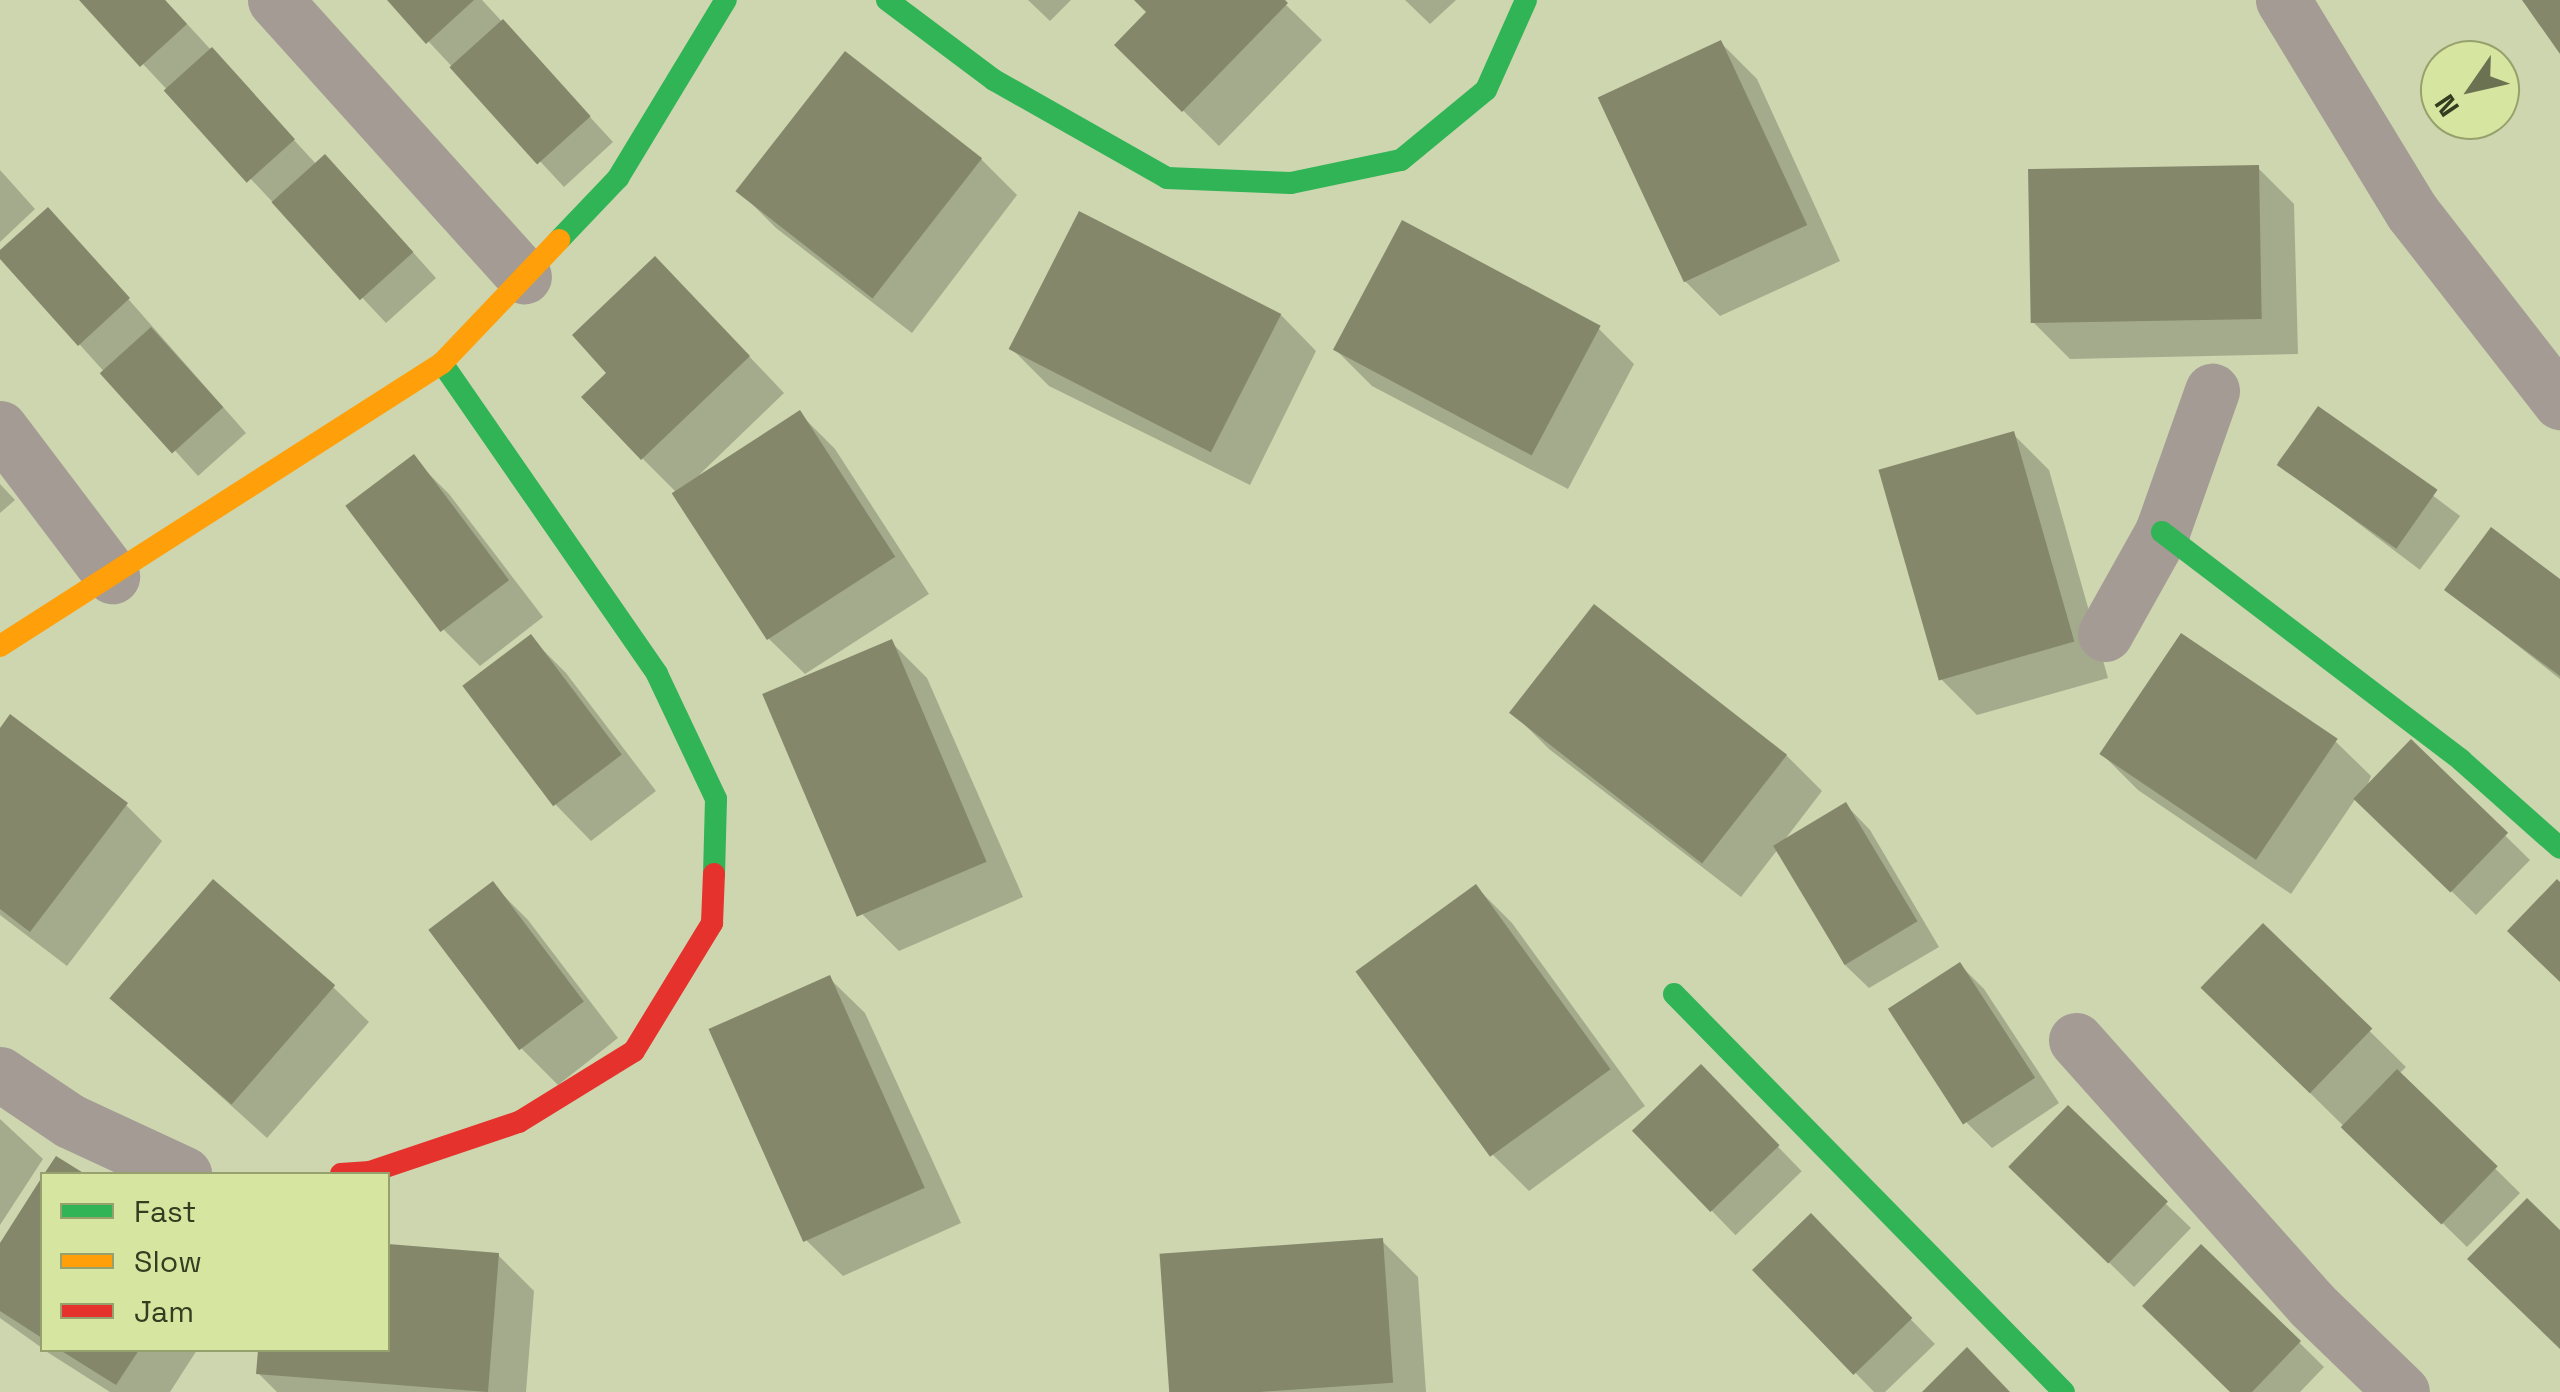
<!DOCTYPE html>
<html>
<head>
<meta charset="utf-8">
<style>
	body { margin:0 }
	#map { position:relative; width:2560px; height:1392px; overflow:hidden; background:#cdd6af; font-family:"Space Grotesk",sans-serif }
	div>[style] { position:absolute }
	.shadow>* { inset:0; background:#0003; transform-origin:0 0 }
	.building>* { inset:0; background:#85876b; transform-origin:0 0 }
	.street>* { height:55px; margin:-27.5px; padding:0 27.5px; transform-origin:27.5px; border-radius:27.5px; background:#a39b94 }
	.fast>* { height:22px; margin:-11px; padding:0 11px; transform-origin:11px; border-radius:11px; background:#30b455 }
	.slow>* { height:22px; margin:-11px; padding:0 11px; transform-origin:11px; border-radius:11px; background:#ff9f0a }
	.jam>* { height:22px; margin:-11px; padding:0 11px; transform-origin:11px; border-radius:11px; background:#e5322d }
	span { translate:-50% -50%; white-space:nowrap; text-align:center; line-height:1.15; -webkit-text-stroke:10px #d6e5a0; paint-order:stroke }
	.legend { position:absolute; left:40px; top:1172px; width:350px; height:180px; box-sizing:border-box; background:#d6e5a0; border:2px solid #96a16d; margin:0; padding:12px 18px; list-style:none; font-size:30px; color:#363c20 }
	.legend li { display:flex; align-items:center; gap:20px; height:50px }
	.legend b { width:50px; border:2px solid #96a16d }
	.north { position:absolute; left:2420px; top:40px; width:100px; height:100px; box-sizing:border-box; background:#d6e5a0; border:2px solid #96a16d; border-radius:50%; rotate:236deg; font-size:28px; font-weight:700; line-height:40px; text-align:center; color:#363c20 }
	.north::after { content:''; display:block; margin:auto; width:35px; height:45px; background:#6b7252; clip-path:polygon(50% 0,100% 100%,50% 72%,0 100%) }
</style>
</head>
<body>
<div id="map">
	<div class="shadow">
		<div style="clip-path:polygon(83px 0,165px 0,317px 165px,350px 182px,436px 278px,386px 323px)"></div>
		<div style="clip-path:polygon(390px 0,482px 0,613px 142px,564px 187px)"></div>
		<div style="clip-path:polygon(1028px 0,1071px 0,1050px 21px)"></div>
		<div style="clip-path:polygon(1137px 0,1281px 0,1322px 40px,1219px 146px,1117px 45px,1149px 12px)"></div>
		<div style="clip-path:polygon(1405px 0,1456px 0,1430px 24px)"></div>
		<div style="clip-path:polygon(1721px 43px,1757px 79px,1840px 261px,1720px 316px,1684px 280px)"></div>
		<div style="clip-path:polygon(846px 55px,981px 159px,1017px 195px,912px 333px,776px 228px,740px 192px)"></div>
		<div style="clip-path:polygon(2258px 168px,2294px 204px,2298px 354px,2070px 359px,2034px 323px)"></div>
		<div style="clip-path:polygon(0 170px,35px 209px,0 242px)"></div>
		<div style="clip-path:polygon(72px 235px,246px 433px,198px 476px,0 256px)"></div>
		<div style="clip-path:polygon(691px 295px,784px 393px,699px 475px,799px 413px,835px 449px,929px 594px,805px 674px,769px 639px,676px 492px,642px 458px)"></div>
		<div style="clip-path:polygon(1281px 315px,1316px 351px,1250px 485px,1049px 386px,1013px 350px)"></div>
		<div style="clip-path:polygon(1598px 328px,1634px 364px,1568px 489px,1372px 386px,1336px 350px)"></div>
		<div style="left:2318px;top:409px;width:178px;height:67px;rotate:37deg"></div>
		<div style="clip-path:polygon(2013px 434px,2049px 470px,2108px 678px,1977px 715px,1941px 679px)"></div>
		<div style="clip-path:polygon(413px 458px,449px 494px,543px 617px,480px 666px,444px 630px)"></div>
		<div style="clip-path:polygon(0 484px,15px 500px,0 513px)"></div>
		<div style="clip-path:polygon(2560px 582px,2560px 679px,2447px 590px)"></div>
		<div style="clip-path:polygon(530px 637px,566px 673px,656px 791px,591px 841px,556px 805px)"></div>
		<div style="clip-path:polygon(891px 642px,927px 678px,1023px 897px,899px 951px,863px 915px)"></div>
		<div style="clip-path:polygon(1513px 713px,1786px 755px,1822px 791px,1783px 842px,1846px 805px,1870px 830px,1939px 947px,1869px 988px,1844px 964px,1778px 849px,1741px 897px,1549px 749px)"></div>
		<div style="clip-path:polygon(0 732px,126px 805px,162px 841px,67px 966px,0 915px)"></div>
		<div style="clip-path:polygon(2335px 741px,2371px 776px,2365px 791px,2411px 743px,2530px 860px,2476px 915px,2356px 798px,2291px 894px,2138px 790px,2102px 754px)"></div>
		<div style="clip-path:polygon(492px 884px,528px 920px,618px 1038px,558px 1085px,522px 1049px,432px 930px)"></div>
		<div style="clip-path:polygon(1476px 887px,1512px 923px,1645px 1106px,1529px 1191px,1493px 1155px)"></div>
		<div style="clip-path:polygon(2263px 926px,2406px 1067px,2399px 1074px,2520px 1193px,2467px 1247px,2203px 988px)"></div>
		<div style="clip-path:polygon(1960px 965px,1984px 989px,2059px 1103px,1992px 1148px,1967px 1123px)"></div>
		<div style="clip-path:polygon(829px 978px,865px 1013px,961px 1223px,843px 1276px,807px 1241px)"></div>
		<div style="clip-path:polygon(333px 987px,369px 1022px,267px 1138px,112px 998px)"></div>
		<div style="left:1701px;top:1067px;width:145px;height:92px;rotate:46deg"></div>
		<div style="clip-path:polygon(0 1119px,43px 1159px,0 1225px)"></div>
		<div style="clip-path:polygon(2012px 1167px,2166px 1204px,2191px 1228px,2134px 1287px)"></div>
		<div style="clip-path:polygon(42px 1181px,42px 1348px,0 1318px,0 1248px)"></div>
		<div style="clip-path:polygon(1810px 1217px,1935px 1344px,1885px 1392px,1874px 1392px,1756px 1270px)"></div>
		<div style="clip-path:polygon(1382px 1241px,1418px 1277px,1426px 1392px,1171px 1392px,1162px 1254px)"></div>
		<div style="clip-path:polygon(388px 1246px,498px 1255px,534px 1291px,526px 1392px,277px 1392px,258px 1373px,260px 1350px,388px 1350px)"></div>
		<div style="clip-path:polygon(2202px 1247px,2324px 1367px,2300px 1392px,2233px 1392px)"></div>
		<div style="clip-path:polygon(44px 1350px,197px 1350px,170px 1392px,110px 1392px)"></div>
	</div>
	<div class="building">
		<div style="clip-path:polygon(79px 0,165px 0,187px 24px,140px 67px)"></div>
		<div style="clip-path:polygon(387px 0,474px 0,426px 44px)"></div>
		<div style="clip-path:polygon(1134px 0,1285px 0,1288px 3px,1182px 112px,1114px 45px,1146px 12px)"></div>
		<div style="clip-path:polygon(2522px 0,2560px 0,2560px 54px)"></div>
		<div style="left:503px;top:19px;width:131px;height:72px;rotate:48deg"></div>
		<div style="left:1721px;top:40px;width:204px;height:136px;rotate:65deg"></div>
		<div style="left:212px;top:47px;width:124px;height:65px;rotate:48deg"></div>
		<div style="left:845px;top:51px;width:174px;height:178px;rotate:38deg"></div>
		<div style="left:325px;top:154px;width:132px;height:72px;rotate:48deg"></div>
		<div style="left:2259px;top:165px;width:154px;height:231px;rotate:89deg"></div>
		<div style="clip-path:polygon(48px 207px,130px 298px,78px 346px,0 259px,0 250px)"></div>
		<div style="left:1079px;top:211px;width:227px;height:155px;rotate:27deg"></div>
		<div style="left:1402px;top:220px;width:225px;height:147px;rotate:28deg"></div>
		<div style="clip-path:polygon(655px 256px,750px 356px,641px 460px,581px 397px,606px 373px,572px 335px)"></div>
		<div style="left:151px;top:327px;width:108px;height:69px;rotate:48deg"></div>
		<div style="left:2318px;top:406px;width:146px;height:72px;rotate:35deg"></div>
		<div style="left:800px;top:410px;width:175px;height:153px;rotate:57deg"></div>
		<div style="left:2014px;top:431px;width:219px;height:141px;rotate:74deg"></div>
		<div style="left:414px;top:454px;width:158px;height:86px;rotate:53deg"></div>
		<div style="clip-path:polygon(2491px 527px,2560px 579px,2560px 676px,2444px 590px)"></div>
		<div style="left:1594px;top:604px;width:245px;height:138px;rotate:38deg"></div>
		<div style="left:2181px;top:633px;width:189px;height:146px;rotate:34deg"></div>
		<div style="left:531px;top:634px;width:151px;height:86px;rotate:53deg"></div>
		<div style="left:892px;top:639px;width:242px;height:141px;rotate:67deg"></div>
		<div style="clip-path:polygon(10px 714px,128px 803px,30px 932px,0 909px,0 728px)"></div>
		<div style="left:2411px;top:739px;width:135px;height:83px;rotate:44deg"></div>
		<div style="left:1846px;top:802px;width:139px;height:85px;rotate:59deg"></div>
		<div style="left:213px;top:879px;width:162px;height:158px;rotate:41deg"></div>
		<div style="clip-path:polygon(2557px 879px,2560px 882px,2560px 982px,2507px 931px)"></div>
		<div style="left:493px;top:881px;width:151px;height:81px;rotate:53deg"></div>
		<div style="left:1476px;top:884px;width:229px;height:149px;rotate:54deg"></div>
		<div style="left:2263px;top:923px;width:152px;height:90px;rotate:44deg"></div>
		<div style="left:1960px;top:962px;width:138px;height:86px;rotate:57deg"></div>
		<div style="left:830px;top:975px;width:233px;height:133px;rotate:66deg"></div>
		<div style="left:1701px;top:1064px;width:113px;height:96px;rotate:46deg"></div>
		<div style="left:2397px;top:1069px;width:140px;height:81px;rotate:44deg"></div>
		<div style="left:2068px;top:1105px;width:139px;height:86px;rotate:44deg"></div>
		<div style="clip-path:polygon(56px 1156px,85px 1174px,44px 1174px)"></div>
		<div style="clip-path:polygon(42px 1177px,42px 1338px,0 1311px,0 1243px)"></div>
		<div style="clip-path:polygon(2527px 1198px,2560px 1230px,2560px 1349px,2467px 1259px)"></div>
		<div style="left:1811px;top:1213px;width:146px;height:82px;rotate:46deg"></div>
		<div style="left:1383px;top:1238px;width:145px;height:224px;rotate:86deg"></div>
		<div style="clip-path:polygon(388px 1244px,499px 1253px,488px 1392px,256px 1374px,258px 1350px,388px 1350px)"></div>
		<div style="clip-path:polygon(2201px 1244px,2301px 1341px,2252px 1392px,2230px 1392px,2142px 1306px)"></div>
		<div style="clip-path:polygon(1967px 1347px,2010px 1392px,1922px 1392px)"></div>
		<div style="clip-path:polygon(60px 1350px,139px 1350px,116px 1385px)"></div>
	</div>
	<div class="street">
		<div style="left:275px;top:0;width:372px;rotate:48deg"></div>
		<div style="left:2283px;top:0;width:248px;rotate:58.7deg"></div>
		<div style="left:2412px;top:212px;width:241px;rotate:52.1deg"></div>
		<div style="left:0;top:428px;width:186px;rotate:52.9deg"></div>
		<div style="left:2105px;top:634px;width:117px;rotate:-60.8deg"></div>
		<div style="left:2162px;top:532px;width:150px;rotate:-70.5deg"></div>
		<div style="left:2076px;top:1040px;width:355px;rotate:48.3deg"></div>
		<div style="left:2312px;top:1305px;width:125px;rotate:44deg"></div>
		<div style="left:0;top:1074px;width:84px;rotate:33.9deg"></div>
		<div style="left:70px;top:1121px;width:126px;rotate:24.9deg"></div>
	</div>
	<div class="fast">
		<div style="left:887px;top:0;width:134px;rotate:36.8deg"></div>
		<div style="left:994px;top:80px;width:199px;rotate:29.5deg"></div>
		<div style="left:1167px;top:178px;width:124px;rotate:2.3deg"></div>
		<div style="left:1291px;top:183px;width:112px;rotate:-11.8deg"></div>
		<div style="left:1401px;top:160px;width:110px;rotate:-39.5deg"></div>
		<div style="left:1486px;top:90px;width:98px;rotate:-66deg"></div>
		<div style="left:559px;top:240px;width:86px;rotate:-46.4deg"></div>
		<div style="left:618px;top:178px;width:208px;rotate:-58.8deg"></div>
		<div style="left:442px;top:363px;width:378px;rotate:55.3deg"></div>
		<div style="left:657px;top:674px;width:138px;rotate:64.7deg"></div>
		<div style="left:716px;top:799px;width:75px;rotate:91.5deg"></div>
		<div style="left:2162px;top:532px;width:376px;rotate:37.3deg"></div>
		<div style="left:2461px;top:760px;width:132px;rotate:41.6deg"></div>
		<div style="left:1674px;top:994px;width:557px;rotate:45.58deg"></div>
	</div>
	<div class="slow">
		<div style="left:0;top:646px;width:525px;rotate:-32.63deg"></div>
		<div style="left:442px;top:363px;width:170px;rotate:-46.4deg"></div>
	</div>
	<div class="jam">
		<div style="left:341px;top:1174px;width:29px;rotate:-4deg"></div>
		<div style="left:370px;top:1172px;width:157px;rotate:-18.6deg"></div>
		<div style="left:519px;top:1122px;width:135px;rotate:-31.7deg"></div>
		<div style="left:634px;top:1051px;width:150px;rotate:-58.6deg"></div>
		<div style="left:712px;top:923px;width:49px;rotate:-87.7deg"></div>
	</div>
	<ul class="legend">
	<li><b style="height:12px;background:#30b455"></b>Fast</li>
	<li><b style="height:12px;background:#ff9f0a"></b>Slow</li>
	<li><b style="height:12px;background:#e5322d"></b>Jam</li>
	</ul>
	<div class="north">N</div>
</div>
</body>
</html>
